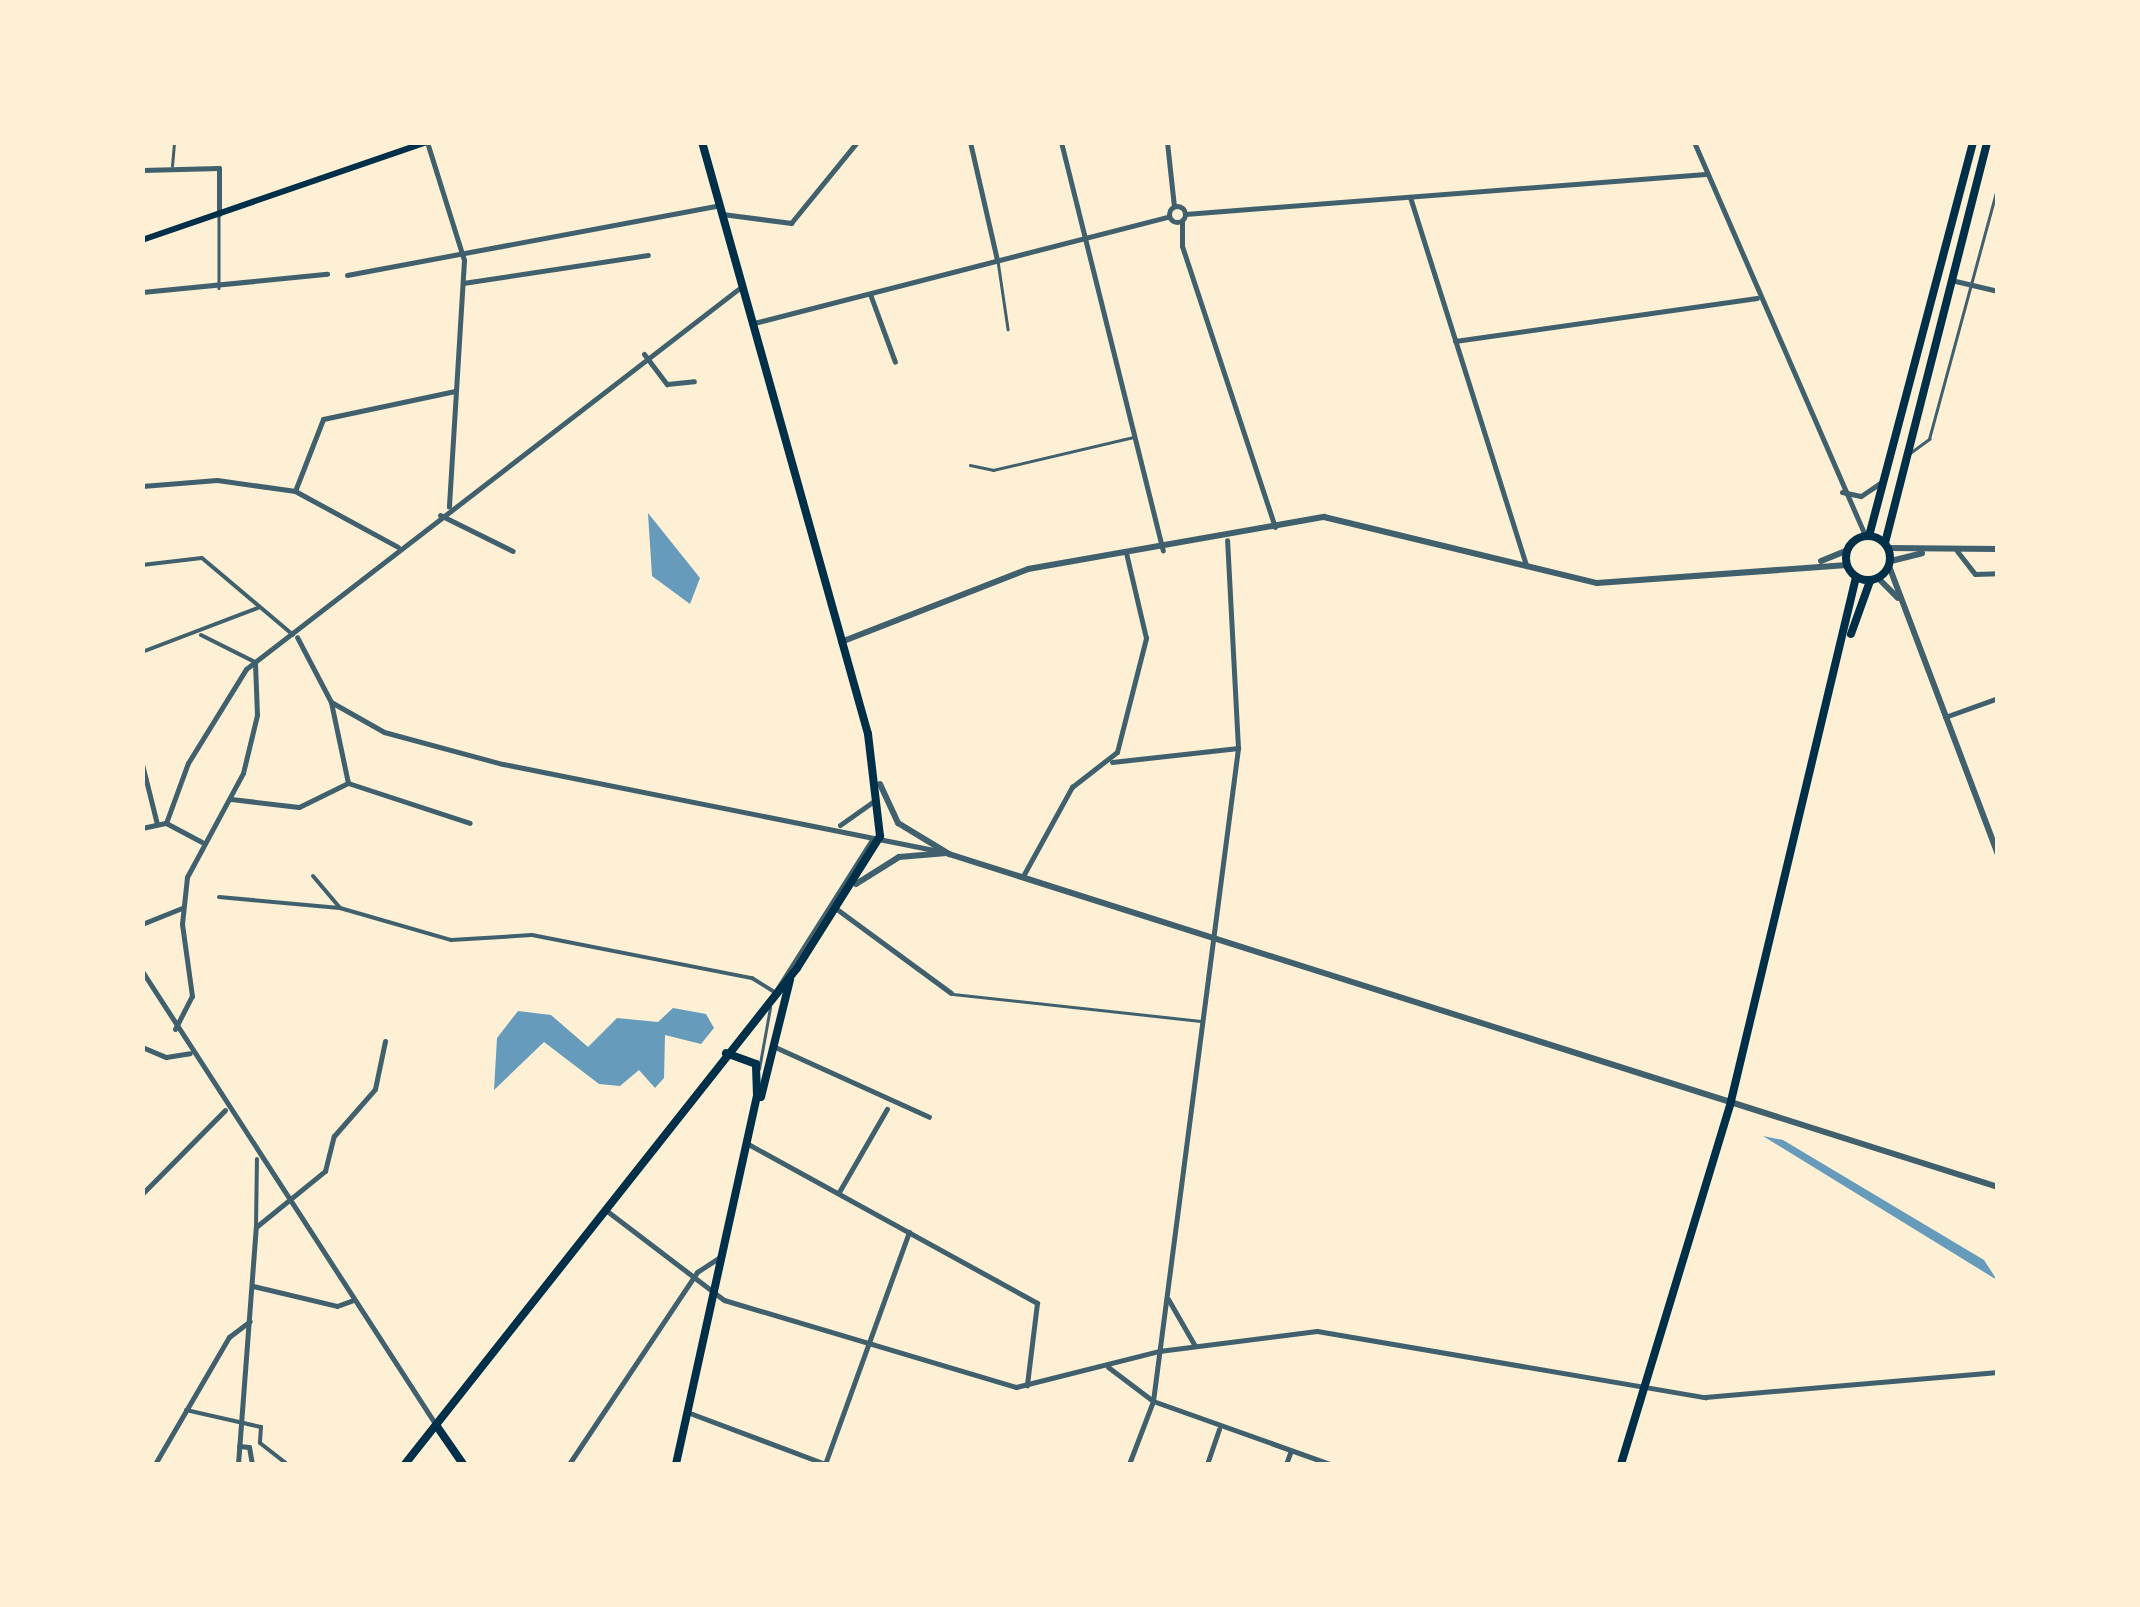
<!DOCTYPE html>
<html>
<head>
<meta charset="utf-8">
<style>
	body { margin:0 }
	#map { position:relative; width:2140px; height:1607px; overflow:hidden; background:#fdf0d5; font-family:"Nunito Sans",sans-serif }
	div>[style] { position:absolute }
	.water>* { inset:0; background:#669bbc }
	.service>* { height:2.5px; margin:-1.25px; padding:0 1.25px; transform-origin:1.25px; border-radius:1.25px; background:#3f606c }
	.pedestrian>* { height:4px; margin:-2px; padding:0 2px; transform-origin:2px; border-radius:2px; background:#3f606c }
	.minor>* { height:5px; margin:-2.5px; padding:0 2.5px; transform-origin:2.5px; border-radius:2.5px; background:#3f606c }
	.minor>.ring { margin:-2.5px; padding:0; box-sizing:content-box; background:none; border:5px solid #3f606c; border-radius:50% }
	.tertiary>* { height:6px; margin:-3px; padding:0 3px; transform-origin:3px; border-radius:3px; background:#3f606c }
	.secondary>* { height:6px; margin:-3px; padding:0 3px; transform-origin:3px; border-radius:3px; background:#003049 }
	.primary>* { height:8px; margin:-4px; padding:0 4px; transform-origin:4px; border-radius:4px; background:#003049 }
	.primary>.ring { margin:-4px; padding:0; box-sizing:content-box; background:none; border:8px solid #003049; border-radius:50% }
	span { translate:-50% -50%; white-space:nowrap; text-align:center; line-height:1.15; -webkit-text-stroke:9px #fdf0d5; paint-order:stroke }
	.frame { position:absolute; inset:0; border:145px solid #fdf0d5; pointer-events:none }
</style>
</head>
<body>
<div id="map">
	<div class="water">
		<div style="clip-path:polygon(648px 513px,700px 578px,690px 604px,652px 576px)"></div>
		<div style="clip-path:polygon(673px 1008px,706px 1014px,714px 1028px,701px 1044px,665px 1035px,664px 1078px,655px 1088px,639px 1070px,620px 1086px,599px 1084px,544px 1042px,494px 1090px,497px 1038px,518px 1011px,551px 1015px,588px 1047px,617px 1018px,658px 1022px)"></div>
		<div style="clip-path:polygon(1763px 1136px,1783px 1140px,1984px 1260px,1997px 1280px)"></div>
	</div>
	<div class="service">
		<div style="left:172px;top:166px;width:24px;rotate:-85deg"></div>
		<div style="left:219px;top:214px;width:74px;rotate:90deg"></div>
		<div style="left:998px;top:261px;width:69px;rotate:81.6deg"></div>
		<div style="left:1910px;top:453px;width:24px;rotate:-36deg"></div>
		<div style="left:1929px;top:439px;width:263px;rotate:-74.8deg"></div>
		<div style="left:970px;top:465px;width:24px;rotate:12deg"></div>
		<div style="left:993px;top:470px;width:145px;rotate:-13.2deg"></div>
		<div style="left:775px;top:991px;width:181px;rotate:-57.6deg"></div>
		<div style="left:953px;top:994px;width:251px;rotate:6.2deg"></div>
		<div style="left:759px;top:1069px;width:62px;rotate:-79.8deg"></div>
	</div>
	<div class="pedestrian">
		<div style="left:142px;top:565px;width:60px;rotate:-6.7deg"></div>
		<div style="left:202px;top:558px;width:119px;rotate:40.2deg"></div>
		<div style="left:201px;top:635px;width:60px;rotate:26.6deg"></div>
		<div style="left:142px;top:652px;width:124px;rotate:-20.8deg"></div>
		<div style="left:313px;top:876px;width:42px;rotate:49.8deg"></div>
		<div style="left:219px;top:897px;width:121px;rotate:5.2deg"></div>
		<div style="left:340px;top:908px;width:116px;rotate:16.1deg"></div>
		<div style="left:451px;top:940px;width:81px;rotate:-3.5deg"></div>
		<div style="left:532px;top:935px;width:224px;rotate:11.1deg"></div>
		<div style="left:752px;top:978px;width:26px;rotate:32deg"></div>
		<div style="left:256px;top:1227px;width:68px;rotate:-89.2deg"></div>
		<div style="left:186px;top:1410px;width:77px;rotate:12.8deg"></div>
		<div style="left:261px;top:1427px;width:16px;rotate:94deg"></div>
		<div style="left:260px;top:1443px;width:34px;rotate:38deg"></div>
	</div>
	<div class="minor">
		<div style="left:427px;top:142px;width:124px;rotate:72.6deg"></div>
		<div style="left:464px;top:260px;width:247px;rotate:93.5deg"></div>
		<div style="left:970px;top:142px;width:121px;rotate:77.1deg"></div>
		<div style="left:1061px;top:142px;width:421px;rotate:76deg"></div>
		<div style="left:1167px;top:142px;width:64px;rotate:83.8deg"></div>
		<div style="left:1694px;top:142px;width:430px;rotate:66.5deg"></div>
		<div style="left:142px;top:170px;width:77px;rotate:-1.5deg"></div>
		<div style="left:219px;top:168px;width:46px;rotate:90deg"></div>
		<div style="left:1410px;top:197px;width:387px;rotate:72.5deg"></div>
		<div class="ring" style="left:1169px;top:206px;width:11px;height:11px"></div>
		<div style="left:722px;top:214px;width:70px;rotate:7.4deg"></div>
		<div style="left:791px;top:223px;width:104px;rotate:-50.8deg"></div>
		<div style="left:1185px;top:214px;width:522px;rotate:-4.4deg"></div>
		<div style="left:1182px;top:221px;width:25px;rotate:90deg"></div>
		<div style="left:1182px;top:246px;width:296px;rotate:71.7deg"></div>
		<div style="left:347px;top:275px;width:375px;rotate:-10.6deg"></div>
		<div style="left:1951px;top:280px;width:48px;rotate:13.2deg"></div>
		<div style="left:463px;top:283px;width:187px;rotate:-8.6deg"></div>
		<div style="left:142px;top:292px;width:186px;rotate:-5.6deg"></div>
		<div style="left:870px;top:294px;width:72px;rotate:69.8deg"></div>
		<div style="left:754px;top:323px;width:427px;rotate:-14.4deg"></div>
		<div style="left:1455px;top:341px;width:305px;rotate:-8.1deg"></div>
		<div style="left:644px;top:354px;width:38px;rotate:53deg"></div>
		<div style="left:667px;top:384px;width:27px;rotate:-6deg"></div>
		<div style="left:142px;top:486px;width:75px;rotate:-4.6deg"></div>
		<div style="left:217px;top:480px;width:79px;rotate:8deg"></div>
		<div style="left:295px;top:491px;width:117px;rotate:28.5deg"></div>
		<div style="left:295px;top:491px;width:77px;rotate:-68.7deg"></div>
		<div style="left:323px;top:419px;width:135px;rotate:-12deg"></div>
		<div style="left:1842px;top:492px;width:19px;rotate:12deg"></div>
		<div style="left:1861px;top:496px;width:23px;rotate:-34deg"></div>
		<div style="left:440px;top:515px;width:81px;rotate:26.3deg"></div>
		<div style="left:1957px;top:551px;width:29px;rotate:52deg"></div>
		<div style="left:1975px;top:574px;width:23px;rotate:-2deg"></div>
		<div style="left:331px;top:702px;width:61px;rotate:29.5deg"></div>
		<div style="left:384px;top:732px;width:123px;rotate:15.1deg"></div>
		<div style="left:503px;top:764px;width:448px;rotate:11.3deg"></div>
		<div style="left:1945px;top:717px;width:56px;rotate:-19.7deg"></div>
		<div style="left:1112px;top:762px;width:127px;rotate:-6.3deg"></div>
		<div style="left:142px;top:764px;width:62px;rotate:76deg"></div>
		<div style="left:348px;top:783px;width:128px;rotate:18.2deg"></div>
		<div style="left:231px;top:799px;width:68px;rotate:6.7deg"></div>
		<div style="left:299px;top:807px;width:55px;rotate:-26.1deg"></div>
		<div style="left:348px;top:783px;width:83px;rotate:-101.9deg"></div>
		<div style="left:331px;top:702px;width:73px;rotate:-117.6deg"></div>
		<div style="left:166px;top:823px;width:64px;rotate:-69.9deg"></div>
		<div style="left:188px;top:763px;width:110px;rotate:-58.3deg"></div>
		<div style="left:246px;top:669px;width:625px;rotate:-37.66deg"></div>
		<div style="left:840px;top:825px;width:42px;rotate:-35.2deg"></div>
		<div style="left:142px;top:828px;width:25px;rotate:-12deg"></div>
		<div style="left:166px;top:823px;width:40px;rotate:28deg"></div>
		<div style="left:1023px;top:876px;width:102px;rotate:-61.2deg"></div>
		<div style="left:1072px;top:787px;width:57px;rotate:-37.9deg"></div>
		<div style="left:1117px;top:752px;width:118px;rotate:-75.7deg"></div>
		<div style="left:1146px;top:638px;width:87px;rotate:-103.2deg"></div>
		<div style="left:838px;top:910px;width:140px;rotate:36.3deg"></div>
		<div style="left:142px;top:924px;width:43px;rotate:-21.8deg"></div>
		<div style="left:142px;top:971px;width:541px;rotate:57.07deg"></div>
		<div style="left:175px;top:1029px;width:37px;rotate:-63deg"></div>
		<div style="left:192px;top:996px;width:73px;rotate:-97.9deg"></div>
		<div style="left:182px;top:924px;width:47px;rotate:-83.9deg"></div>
		<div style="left:187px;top:877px;width:118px;rotate:-61.7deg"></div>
		<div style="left:243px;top:773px;width:60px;rotate:-76.4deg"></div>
		<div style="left:257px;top:715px;width:53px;rotate:-92.2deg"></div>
		<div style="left:142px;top:1047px;width:26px;rotate:23deg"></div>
		<div style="left:166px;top:1057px;width:24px;rotate:-9deg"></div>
		<div style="left:775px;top:1047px;width:169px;rotate:24.4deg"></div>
		<div style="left:748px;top:1144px;width:330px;rotate:28.8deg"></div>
		<div style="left:1037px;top:1303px;width:83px;rotate:97deg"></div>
		<div style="left:839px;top:1192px;width:96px;rotate:-60deg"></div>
		<div style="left:142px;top:1194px;width:118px;rotate:-45.3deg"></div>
		<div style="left:607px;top:1211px;width:147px;rotate:37.3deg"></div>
		<div style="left:724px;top:1300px;width:305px;rotate:16.6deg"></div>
		<div style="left:1016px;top:1387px;width:147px;rotate:-14.1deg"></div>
		<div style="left:1159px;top:1351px;width:159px;rotate:-7.2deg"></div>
		<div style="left:1317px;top:1331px;width:394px;rotate:9.7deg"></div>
		<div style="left:1705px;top:1397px;width:294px;rotate:-4.9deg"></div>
		<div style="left:253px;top:1286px;width:86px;rotate:13.4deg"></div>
		<div style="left:337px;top:1306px;width:15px;rotate:-20deg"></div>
		<div style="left:1168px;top:1299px;width:54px;rotate:60.1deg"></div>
		<div style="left:1108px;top:1367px;width:56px;rotate:37.1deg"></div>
		<div style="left:1153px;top:1401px;width:188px;rotate:19.6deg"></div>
		<div style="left:687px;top:1412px;width:147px;rotate:20.6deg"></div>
		<div style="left:239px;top:1446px;width:10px;rotate:6deg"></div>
		<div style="left:249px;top:1447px;width:17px;rotate:80deg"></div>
		<div style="left:155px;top:1464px;width:147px;rotate:-59.8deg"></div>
		<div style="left:229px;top:1337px;width:26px;rotate:-37deg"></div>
		<div style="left:238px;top:1464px;width:238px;rotate:-85.7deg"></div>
		<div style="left:256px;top:1227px;width:89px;rotate:-39.1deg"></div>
		<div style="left:325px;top:1171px;width:36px;rotate:-76deg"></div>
		<div style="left:334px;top:1136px;width:62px;rotate:-48.9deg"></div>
		<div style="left:375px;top:1089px;width:49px;rotate:-78.2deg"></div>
		<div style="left:569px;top:1464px;width:231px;rotate:-56.3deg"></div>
		<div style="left:697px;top:1272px;width:30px;rotate:-33deg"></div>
		<div style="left:825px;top:1464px;width:247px;rotate:-70.1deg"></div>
		<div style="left:1129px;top:1464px;width:67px;rotate:-69.1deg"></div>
		<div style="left:1153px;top:1401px;width:659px;rotate:-82.58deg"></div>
		<div style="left:1238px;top:748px;width:208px;rotate:-93deg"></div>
		<div style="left:1207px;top:1464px;width:37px;rotate:-71deg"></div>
		<div style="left:1286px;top:1464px;width:12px;rotate:-70deg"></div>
	</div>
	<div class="tertiary">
		<div style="left:1888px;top:548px;width:110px;rotate:0.5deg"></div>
		<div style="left:1821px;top:561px;width:29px;rotate:-22deg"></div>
		<div style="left:1891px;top:561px;width:32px;rotate:-14deg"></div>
		<div style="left:1889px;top:566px;width:308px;rotate:69.3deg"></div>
		<div style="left:1878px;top:578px;width:28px;rotate:45deg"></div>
		<div style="left:841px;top:642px;width:201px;rotate:-21.3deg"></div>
		<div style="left:1028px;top:569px;width:301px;rotate:-10deg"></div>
		<div style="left:1324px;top:517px;width:281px;rotate:13.6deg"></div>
		<div style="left:1597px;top:583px;width:251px;rotate:-4.1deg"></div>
		<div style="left:880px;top:784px;width:43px;rotate:65.2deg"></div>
		<div style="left:898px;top:823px;width:60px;rotate:31.3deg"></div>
		<div style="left:949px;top:854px;width:1101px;rotate:17.61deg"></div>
		<div style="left:856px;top:884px;width:51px;rotate:-32.1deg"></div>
		<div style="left:899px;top:857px;width:48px;rotate:-4.8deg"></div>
	</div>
	<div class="secondary">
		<div style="left:142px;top:240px;width:300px;rotate:-19deg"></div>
	</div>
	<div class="primary">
		<div class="ring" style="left:1846px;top:536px;width:36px;height:36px"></div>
		<div style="left:1869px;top:536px;width:407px;rotate:-75.2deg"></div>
		<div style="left:1885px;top:543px;width:414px;rotate:-75.7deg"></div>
		<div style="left:1851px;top:634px;width:56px;rotate:-70.3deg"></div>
		<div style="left:761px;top:1097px;width:121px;rotate:-76.1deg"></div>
		<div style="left:436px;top:1425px;width:47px;rotate:55.3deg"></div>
		<div style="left:405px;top:1464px;width:632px;rotate:-51.68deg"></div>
		<div style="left:797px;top:968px;width:156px;rotate:-57.8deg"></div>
		<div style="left:880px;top:836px;width:103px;rotate:-96.7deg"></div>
		<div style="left:868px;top:734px;width:615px;rotate:-105.66deg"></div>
		<div style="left:676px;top:1464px;width:378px;rotate:-77.6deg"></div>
		<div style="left:757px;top:1095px;width:31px;rotate:-92deg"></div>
		<div style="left:756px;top:1064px;width:32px;rotate:-160deg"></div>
		<div style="left:1621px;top:1464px;width:379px;rotate:-73.1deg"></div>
		<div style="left:1731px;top:1101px;width:539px;rotate:-76.58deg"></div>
	</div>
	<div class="frame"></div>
</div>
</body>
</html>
